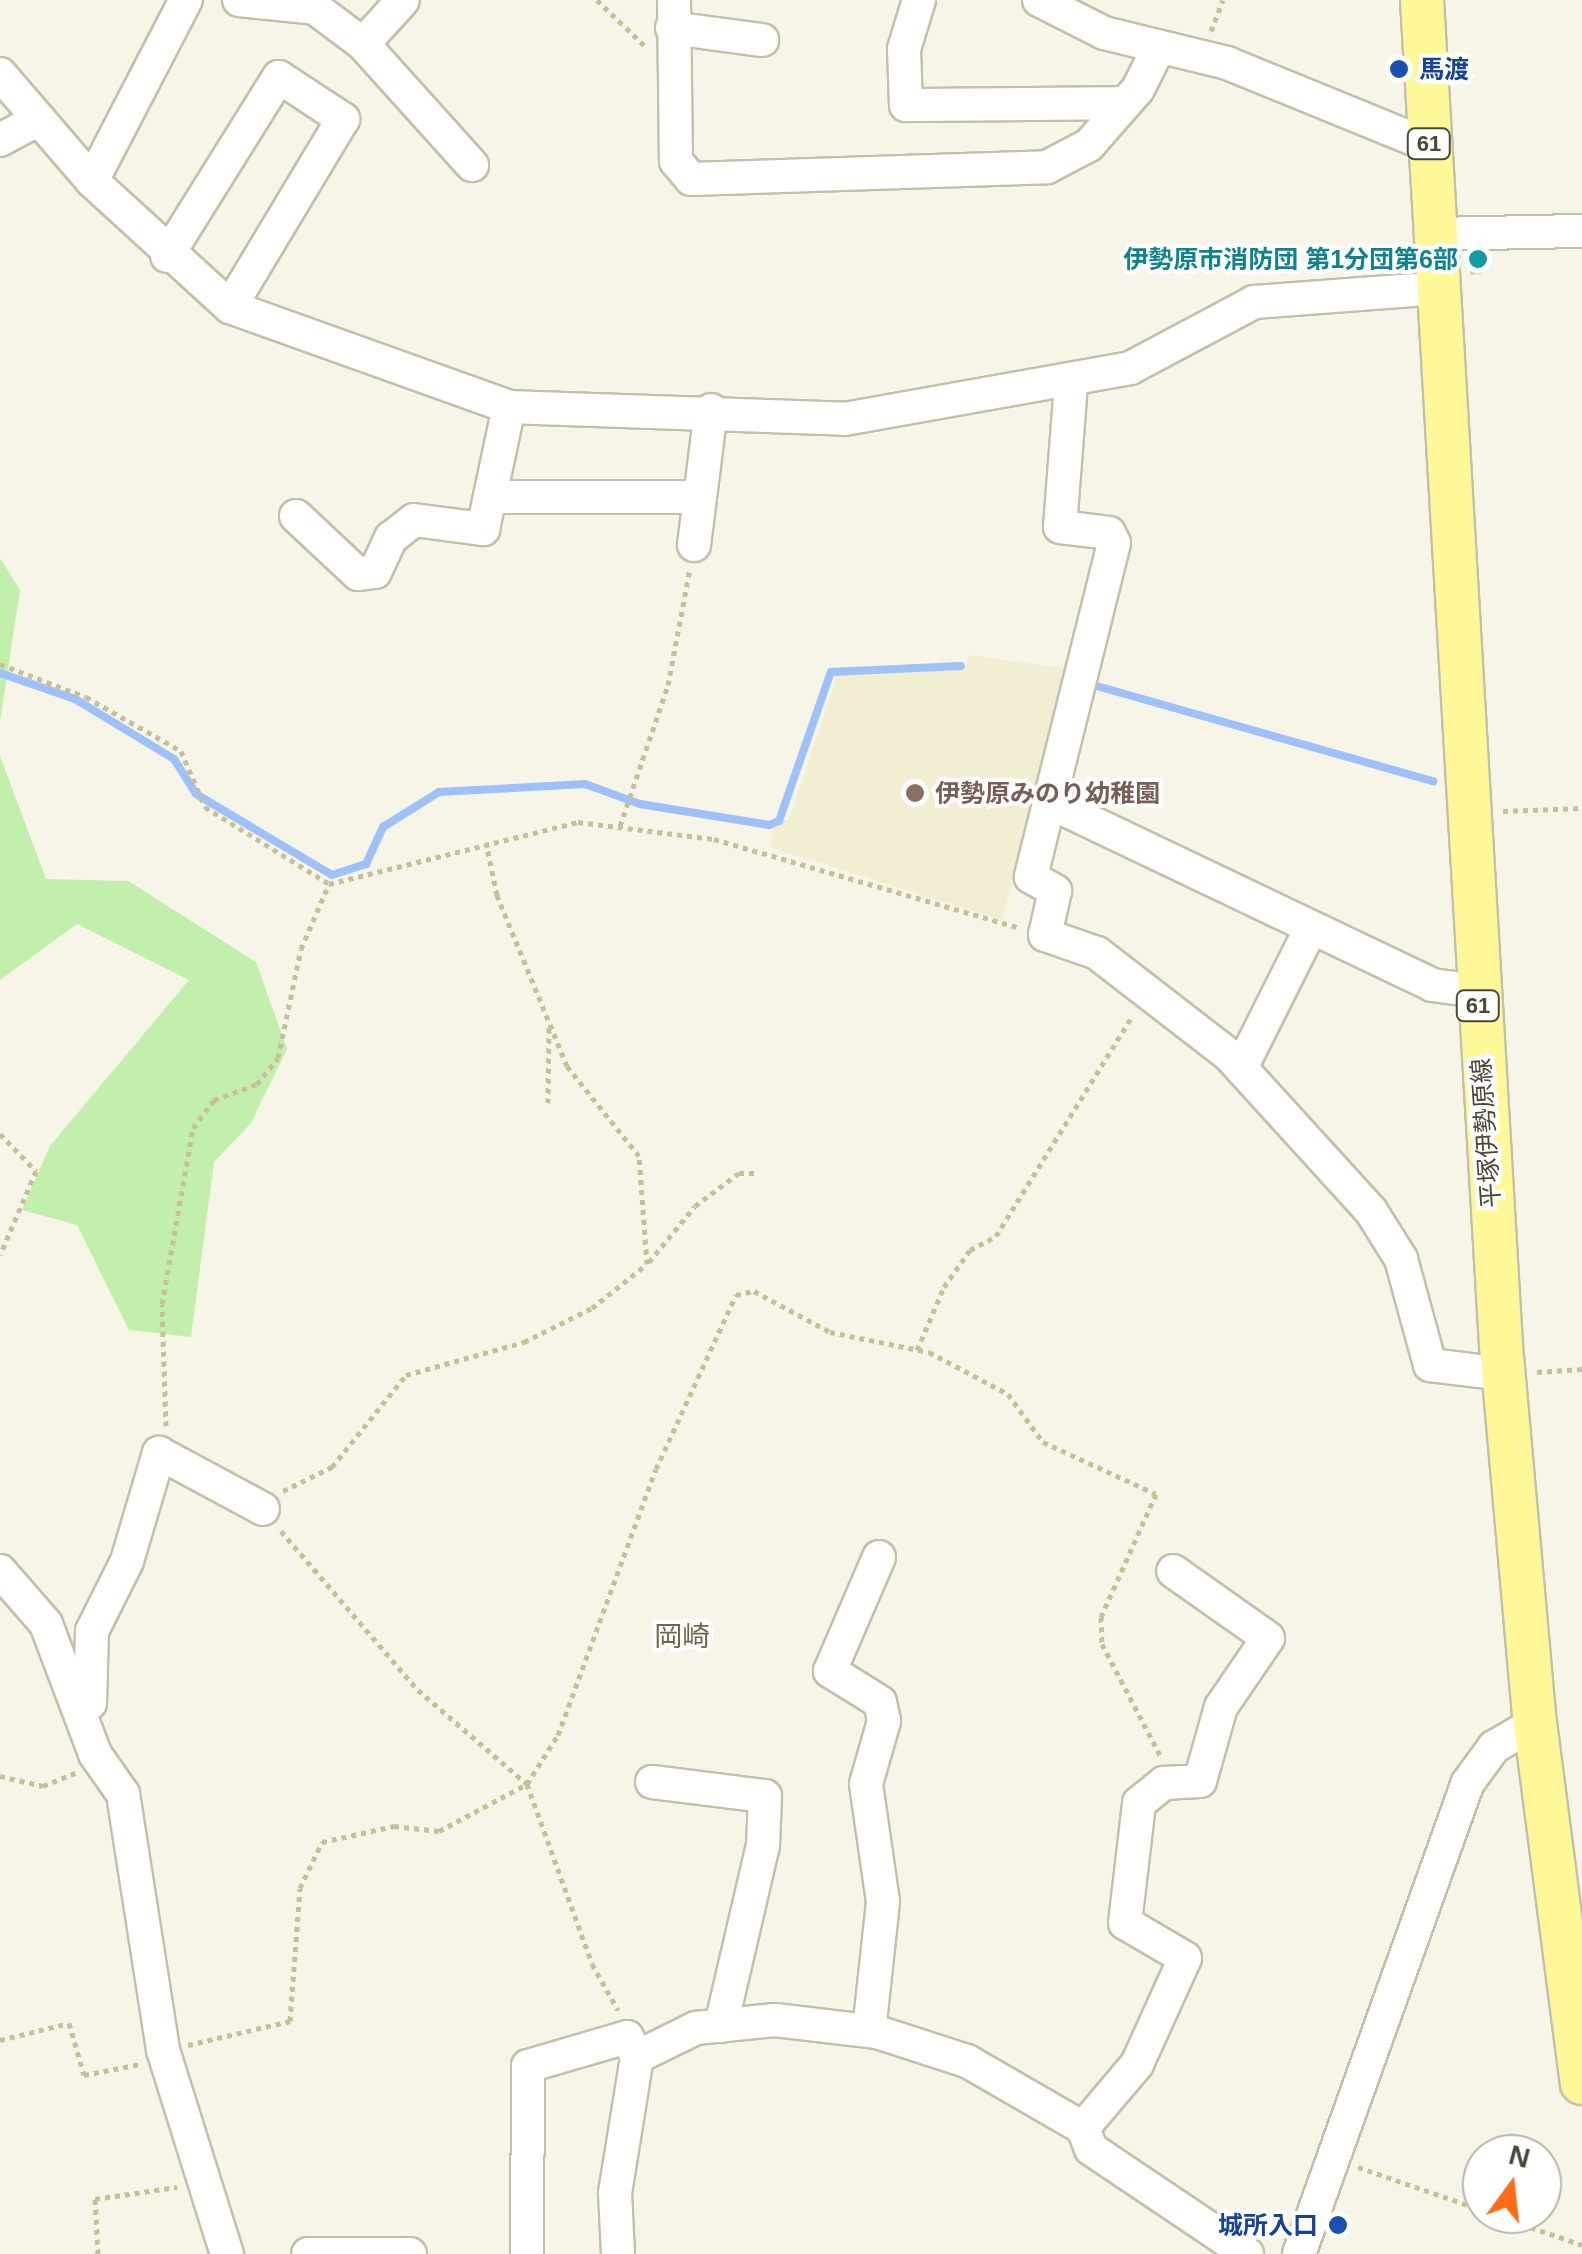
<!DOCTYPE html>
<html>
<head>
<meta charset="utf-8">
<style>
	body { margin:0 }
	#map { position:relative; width:1582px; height:2254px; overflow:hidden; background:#f6f5e8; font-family:Helvetica,"Noto Sans JP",sans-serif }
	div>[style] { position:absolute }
	.education>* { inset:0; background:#f1eed1 }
	.green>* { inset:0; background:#c3efad }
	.stream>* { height:8px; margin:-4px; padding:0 4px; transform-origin:4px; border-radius:4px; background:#9ec1f9 }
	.building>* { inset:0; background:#d9d4bc }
	.path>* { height:5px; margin-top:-2.5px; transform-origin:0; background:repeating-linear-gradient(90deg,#c6c099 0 5px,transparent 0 10px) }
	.roads { filter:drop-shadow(2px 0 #c3c0aa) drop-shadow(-2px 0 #c3c0aa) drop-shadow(0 2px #c3c0aa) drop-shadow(0 -2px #c3c0aa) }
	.minor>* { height:32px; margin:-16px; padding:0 16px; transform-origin:16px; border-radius:16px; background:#fff }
	.major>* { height:42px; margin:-21px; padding:0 21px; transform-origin:21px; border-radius:21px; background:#fff898 }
	.dots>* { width:28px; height:28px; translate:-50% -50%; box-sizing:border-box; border:5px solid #fff; border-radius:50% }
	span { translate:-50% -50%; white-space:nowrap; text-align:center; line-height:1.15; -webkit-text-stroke:8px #fff; paint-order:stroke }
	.shield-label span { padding:2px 8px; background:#fff; border:2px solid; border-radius:8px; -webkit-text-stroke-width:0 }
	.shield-label { font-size:22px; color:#4b4736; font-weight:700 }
	.transit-label { font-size:25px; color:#164399; font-weight:700 }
	.left { translate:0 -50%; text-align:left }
	.right { translate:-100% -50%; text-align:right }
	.culture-label { font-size:25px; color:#0d838f; font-weight:700 }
	.education-label { font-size:25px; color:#785e54; font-weight:700 }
	.street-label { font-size:25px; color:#4b4736 }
	.neighbourhood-label { font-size:28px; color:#6f684c }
	.north { position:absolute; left:1462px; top:2134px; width:100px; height:100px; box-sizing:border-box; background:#fff; border:2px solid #b7b5af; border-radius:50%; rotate:15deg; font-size:28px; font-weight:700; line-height:40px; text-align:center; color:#4b4736 }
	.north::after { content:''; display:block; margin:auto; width:35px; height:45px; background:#ff6b16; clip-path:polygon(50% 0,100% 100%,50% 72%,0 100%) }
</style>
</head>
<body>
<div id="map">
	<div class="education">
		<div style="clip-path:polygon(969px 655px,1070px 669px,1002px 920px,769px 847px,774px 827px,789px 819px,839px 670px,966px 667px)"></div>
	</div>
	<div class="green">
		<div style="clip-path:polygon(0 558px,20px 590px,0 722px)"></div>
		<div style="clip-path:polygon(0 756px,46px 879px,128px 881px,256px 962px,287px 1049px,251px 1123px,214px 1162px,191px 1337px,129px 1330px,77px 1225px,22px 1210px,50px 1146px,189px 980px,77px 924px,0 980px)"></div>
	</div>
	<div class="stream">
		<div style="left:0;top:673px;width:79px;rotate:19.1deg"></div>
		<div style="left:75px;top:699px;width:116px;rotate:31.2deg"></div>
		<div style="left:174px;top:759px;width:41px;rotate:57.8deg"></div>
		<div style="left:196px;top:794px;width:158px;rotate:30.8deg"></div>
		<div style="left:332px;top:875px;width:36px;rotate:-18deg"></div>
		<div style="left:366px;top:864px;width:41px;rotate:-65.3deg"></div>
		<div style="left:383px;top:827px;width:66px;rotate:-32deg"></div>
		<div style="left:439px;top:792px;width:146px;rotate:-3.1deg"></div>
		<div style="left:585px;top:784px;width:59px;rotate:20deg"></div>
		<div style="left:640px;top:804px;width:131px;rotate:9.2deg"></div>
		<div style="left:769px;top:825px;width:11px;rotate:-22deg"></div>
		<div style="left:779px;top:821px;width:158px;rotate:-70.8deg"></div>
		<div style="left:831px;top:672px;width:130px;rotate:-2.6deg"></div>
		<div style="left:1086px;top:683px;width:361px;rotate:15.8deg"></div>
	</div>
	<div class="building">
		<div style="clip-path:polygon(1469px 247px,1485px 247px,1482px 274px,1470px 275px)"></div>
	</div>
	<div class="path">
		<div style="left:597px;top:0;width:69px;rotate:43.8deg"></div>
		<div style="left:1211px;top:31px;width:33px;rotate:-69deg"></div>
		<div style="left:0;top:664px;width:92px;rotate:21deg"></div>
		<div style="left:86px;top:697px;width:109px;rotate:29.6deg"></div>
		<div style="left:181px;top:751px;width:61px;rotate:66.8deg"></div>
		<div style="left:205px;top:807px;width:146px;rotate:31.8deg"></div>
		<div style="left:1503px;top:811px;width:79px;rotate:-2.2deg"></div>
		<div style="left:620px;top:826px;width:149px;rotate:-71.2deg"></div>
		<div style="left:668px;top:685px;width:118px;rotate:-79.3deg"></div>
		<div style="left:548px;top:1103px;width:79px;rotate:-89.3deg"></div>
		<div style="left:0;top:1134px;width:52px;rotate:45.8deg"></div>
		<div style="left:36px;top:1171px;width:91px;rotate:113.2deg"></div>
		<div style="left:649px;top:1262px;width:72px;rotate:-50.6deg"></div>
		<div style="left:695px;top:1206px;width:55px;rotate:-36.9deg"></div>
		<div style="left:739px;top:1173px;width:17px"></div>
		<div style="left:917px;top:1350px;width:69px;rotate:-66.8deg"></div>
		<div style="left:944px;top:1287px;width:45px;rotate:-54.9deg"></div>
		<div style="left:970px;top:1250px;width:30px;rotate:-28deg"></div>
		<div style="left:996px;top:1236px;width:258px;rotate:-58.2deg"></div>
		<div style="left:1537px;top:1372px;width:45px;rotate:-3.8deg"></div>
		<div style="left:166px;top:1426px;width:122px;rotate:-91.9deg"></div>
		<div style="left:162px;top:1304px;width:179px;rotate:-80deg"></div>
		<div style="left:193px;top:1128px;width:35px;rotate:-53deg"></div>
		<div style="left:214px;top:1100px;width:46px;rotate:-20.4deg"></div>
		<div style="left:257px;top:1084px;width:33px;rotate:-51deg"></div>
		<div style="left:278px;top:1058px;width:111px;rotate:-78.1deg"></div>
		<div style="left:301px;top:949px;width:71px;rotate:-66.7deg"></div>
		<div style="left:329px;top:884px;width:257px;rotate:-14deg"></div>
		<div style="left:578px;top:822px;width:137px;rotate:7.1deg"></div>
		<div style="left:714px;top:839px;width:320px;rotate:16.2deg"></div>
		<div style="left:283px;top:1491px;width:55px;rotate:-26.1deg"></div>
		<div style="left:332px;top:1467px;width:118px;rotate:-51.2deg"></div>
		<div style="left:406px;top:1375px;width:123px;rotate:-15.6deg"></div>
		<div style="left:524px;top:1342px;width:76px;rotate:-26.6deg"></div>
		<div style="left:592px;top:1308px;width:70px;rotate:-38.7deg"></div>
		<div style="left:647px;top:1264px;width:108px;rotate:-94.2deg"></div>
		<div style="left:639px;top:1156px;width:115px;rotate:-128.7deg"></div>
		<div style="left:567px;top:1066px;width:185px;rotate:-112.3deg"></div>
		<div style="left:497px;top:895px;width:53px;rotate:-101.9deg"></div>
		<div style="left:281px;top:1531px;width:210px;rotate:49.3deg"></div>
		<div style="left:418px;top:1690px;width:144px;rotate:40.8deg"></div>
		<div style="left:527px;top:1784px;width:191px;rotate:70.1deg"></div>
		<div style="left:592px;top:1964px;width:53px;rotate:60.5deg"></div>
		<div style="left:0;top:1776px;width:44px;rotate:13.1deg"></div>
		<div style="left:43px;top:1786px;width:35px;rotate:-22deg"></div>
		<div style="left:0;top:2040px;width:71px;rotate:-13.8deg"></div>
		<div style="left:69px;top:2023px;width:54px;rotate:73.9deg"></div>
		<div style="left:84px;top:2075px;width:57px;rotate:-11.1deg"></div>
		<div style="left:188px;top:2045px;width:105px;rotate:-13.2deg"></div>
		<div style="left:290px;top:2021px;width:133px;rotate:-85.7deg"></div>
		<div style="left:300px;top:1888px;width:51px;rotate:-64.4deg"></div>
		<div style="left:322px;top:1842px;width:74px;rotate:-12.5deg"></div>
		<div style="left:394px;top:1826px;width:45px;rotate:6.3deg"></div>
		<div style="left:439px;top:1831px;width:100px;rotate:-28.1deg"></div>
		<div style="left:527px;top:1784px;width:58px;rotate:-57.7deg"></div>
		<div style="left:558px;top:1735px;width:283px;rotate:-69.8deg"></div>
		<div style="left:656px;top:1469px;width:192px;rotate:-65.3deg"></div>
		<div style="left:736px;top:1295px;width:18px;rotate:-13deg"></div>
		<div style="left:754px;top:1291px;width:86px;rotate:28.3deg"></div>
		<div style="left:830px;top:1332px;width:101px;rotate:11.4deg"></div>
		<div style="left:929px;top:1352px;width:89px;rotate:28deg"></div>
		<div style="left:1008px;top:1394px;width:59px;rotate:53.9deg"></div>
		<div style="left:1043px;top:1442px;width:124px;rotate:24.7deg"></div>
		<div style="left:1156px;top:1494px;width:135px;rotate:114.1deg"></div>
		<div style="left:1101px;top:1617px;width:27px;rotate:88deg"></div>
		<div style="left:1102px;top:1644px;width:127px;rotate:62.4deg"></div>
		<div style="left:1358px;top:2167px;width:131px;rotate:19.1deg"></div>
		<div style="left:1493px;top:2214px;width:94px;rotate:19.2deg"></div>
		<div style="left:98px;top:2254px;width:55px;rotate:-93.1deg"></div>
		<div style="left:95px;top:2199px;width:83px;rotate:-8.3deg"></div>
	</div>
	<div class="roads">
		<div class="minor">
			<div style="left:239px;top:0;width:76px;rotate:6deg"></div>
			<div style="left:315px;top:8px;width:60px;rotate:36.9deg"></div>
			<div style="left:363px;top:44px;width:163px;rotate:48deg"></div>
			<div style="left:674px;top:0;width:161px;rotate:89.3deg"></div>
			<div style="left:676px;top:161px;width:23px;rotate:50deg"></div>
			<div style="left:691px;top:179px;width:356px;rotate:-1.9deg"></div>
			<div style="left:1047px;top:167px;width:47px;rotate:-27.6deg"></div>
			<div style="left:1089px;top:145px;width:74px;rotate:-48.8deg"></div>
			<div style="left:1138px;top:89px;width:47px;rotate:-63.4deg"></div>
			<div style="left:919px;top:0;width:51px;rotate:107deg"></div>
			<div style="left:904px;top:49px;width:56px;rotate:88deg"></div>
			<div style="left:906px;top:105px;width:219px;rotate:-0.5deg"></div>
			<div style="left:1039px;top:0;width:73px;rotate:26.9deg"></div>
			<div style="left:1104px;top:33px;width:127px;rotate:13.7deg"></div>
			<div style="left:1227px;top:63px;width:219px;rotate:22.2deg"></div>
			<div style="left:672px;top:28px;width:91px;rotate:7.6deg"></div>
			<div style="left:363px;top:44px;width:59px;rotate:-47.7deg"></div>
			<div style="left:0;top:74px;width:141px;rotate:49.3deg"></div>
			<div style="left:92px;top:181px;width:187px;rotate:42.4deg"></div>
			<div style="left:230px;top:307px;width:296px;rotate:19.7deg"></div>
			<div style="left:509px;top:407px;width:336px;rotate:2deg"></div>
			<div style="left:845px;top:419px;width:290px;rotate:-10.1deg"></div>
			<div style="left:1130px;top:368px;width:140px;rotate:-28deg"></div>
			<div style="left:1254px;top:302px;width:186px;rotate:-4.3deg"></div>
			<div style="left:0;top:140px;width:44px;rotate:-28.3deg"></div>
			<div style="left:92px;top:181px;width:204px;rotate:-62.6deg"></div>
			<div style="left:1435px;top:234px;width:147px;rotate:-1.2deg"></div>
			<div style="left:167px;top:256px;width:211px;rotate:-58deg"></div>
			<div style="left:279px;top:77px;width:77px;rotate:33.3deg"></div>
			<div style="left:343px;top:119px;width:219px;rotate:121deg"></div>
			<div style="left:1071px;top:384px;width:143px;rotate:94.4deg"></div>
			<div style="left:1060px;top:527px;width:49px;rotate:7deg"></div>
			<div style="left:1109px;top:533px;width:11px;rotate:63deg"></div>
			<div style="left:1114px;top:543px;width:344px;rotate:104deg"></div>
			<div style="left:1031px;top:877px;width:28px;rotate:30deg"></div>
			<div style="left:1055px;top:891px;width:45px;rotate:102.8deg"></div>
			<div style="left:1045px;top:935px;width:55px;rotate:19.1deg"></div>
			<div style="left:1097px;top:953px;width:167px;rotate:37.7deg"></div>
			<div style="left:1229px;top:1055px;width:211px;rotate:47.7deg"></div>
			<div style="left:1371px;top:1211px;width:57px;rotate:58deg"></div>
			<div style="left:1401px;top:1259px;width:110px;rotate:74.7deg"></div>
			<div style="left:1430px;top:1365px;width:75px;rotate:6.9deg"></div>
			<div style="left:490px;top:497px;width:210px"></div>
			<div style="left:296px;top:516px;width:85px;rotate:43.1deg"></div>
			<div style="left:358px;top:574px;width:17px;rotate:-7deg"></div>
			<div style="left:375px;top:572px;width:38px;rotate:-65deg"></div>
			<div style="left:391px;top:538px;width:29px;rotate:-38deg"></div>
			<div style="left:414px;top:520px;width:70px;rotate:7.4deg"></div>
			<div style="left:483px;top:529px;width:125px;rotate:-78deg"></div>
			<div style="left:694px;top:545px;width:136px;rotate:-82.8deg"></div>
			<div style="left:1049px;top:802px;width:424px;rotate:25.5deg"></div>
			<div style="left:1432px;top:985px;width:45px;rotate:7.6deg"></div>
			<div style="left:1241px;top:1068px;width:157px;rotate:-63.4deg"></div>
			<div style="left:0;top:1571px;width:70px;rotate:49deg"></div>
			<div style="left:46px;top:1624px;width:139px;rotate:69.3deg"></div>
			<div style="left:95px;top:1754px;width:49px;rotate:55deg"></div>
			<div style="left:123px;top:1794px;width:259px;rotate:81.1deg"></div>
			<div style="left:163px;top:2050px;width:214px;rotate:72.6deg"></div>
			<div style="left:90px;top:1703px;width:72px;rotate:-88.4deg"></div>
			<div style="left:92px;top:1631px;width:78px;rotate:-63.4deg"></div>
			<div style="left:127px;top:1561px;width:113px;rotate:-73.5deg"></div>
			<div style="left:159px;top:1453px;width:118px;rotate:28.3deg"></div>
			<div style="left:652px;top:1782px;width:114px;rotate:7.1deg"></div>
			<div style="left:765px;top:1796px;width:49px;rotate:92.3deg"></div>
			<div style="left:763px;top:1845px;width:186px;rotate:103.1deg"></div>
			<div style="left:869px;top:2031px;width:130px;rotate:-83.8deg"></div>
			<div style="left:883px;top:1902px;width:119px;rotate:-98.2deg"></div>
			<div style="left:866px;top:1784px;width:66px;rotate:-74.1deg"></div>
			<div style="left:884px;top:1721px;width:19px;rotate:-102deg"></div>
			<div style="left:880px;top:1702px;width:59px;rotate:-148.2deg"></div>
			<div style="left:830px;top:1671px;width:124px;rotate:-66.7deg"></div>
			<div style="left:1083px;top:2128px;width:84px;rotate:-49.8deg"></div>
			<div style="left:1137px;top:2064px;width:116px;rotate:-65.6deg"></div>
			<div style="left:1185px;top:1958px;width:69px;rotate:-149.7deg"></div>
			<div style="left:1125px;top:1923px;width:121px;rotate:-83.3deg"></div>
			<div style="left:1139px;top:1803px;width:32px;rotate:-39deg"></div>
			<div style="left:1164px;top:1783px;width:36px;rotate:-3deg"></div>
			<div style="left:1200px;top:1781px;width:77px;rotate:-74.2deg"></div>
			<div style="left:1221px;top:1707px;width:83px;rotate:-55.7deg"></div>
			<div style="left:1268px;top:1638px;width:116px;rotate:-144.8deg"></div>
			<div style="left:308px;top:2254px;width:102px"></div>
			<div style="left:527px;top:2254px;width:188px;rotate:-89.7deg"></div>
			<div style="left:528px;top:2066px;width:103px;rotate:-16.3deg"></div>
			<div style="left:627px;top:2037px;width:22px;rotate:63deg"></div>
			<div style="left:618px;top:2254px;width:61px;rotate:-92.8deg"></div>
			<div style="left:615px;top:2193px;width:138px;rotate:-80.8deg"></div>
			<div style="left:637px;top:2057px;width:66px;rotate:-26.2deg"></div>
			<div style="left:696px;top:2028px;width:79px;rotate:-5.8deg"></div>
			<div style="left:775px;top:2020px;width:103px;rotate:6.7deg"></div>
			<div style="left:877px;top:2032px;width:95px;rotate:17.9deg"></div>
			<div style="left:967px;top:2061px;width:134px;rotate:30deg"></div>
			<div style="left:1083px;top:2128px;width:22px;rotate:69deg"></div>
			<div style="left:1091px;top:2149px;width:188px;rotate:33.9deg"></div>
			<div style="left:1299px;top:2254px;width:499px;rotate:-70.3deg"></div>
			<div style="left:1467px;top:1784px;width:46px;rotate:-53.9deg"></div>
			<div style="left:1494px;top:1747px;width:48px;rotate:-30.3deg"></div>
		</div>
		<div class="major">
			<div style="left:1422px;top:0;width:1347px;rotate:86.64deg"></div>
			<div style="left:1501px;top:1345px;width:380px;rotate:84.9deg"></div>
			<div style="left:1535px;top:1723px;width:363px;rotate:82.6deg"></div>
		</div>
	</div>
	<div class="dots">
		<div style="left:1399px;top:69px;background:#1a4fb4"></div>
		<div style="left:1478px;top:259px;background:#0f9aa8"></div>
		<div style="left:915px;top:793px;background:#8d6e63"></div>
		<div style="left:1338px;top:2225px;background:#1a4fb4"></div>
	</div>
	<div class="shield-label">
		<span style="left:1429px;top:144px">61</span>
		<span style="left:1478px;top:1006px">61</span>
	</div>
	<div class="transit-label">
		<span class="left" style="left:1419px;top:69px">馬渡</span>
		<span class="right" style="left:1318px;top:2225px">城所入口</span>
	</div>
	<div class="culture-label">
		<span class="right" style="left:1458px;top:259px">伊勢原市消防団 第1分団第6部</span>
	</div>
	<div class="education-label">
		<span class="left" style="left:935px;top:793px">伊勢原みのり幼稚園</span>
	</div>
	<div class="street-label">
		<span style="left:1486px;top:1133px;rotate:-94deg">平塚伊勢原線</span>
	</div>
	<div class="neighbourhood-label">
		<span style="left:682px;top:1637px">岡崎</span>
	</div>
	<div class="north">N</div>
</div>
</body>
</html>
